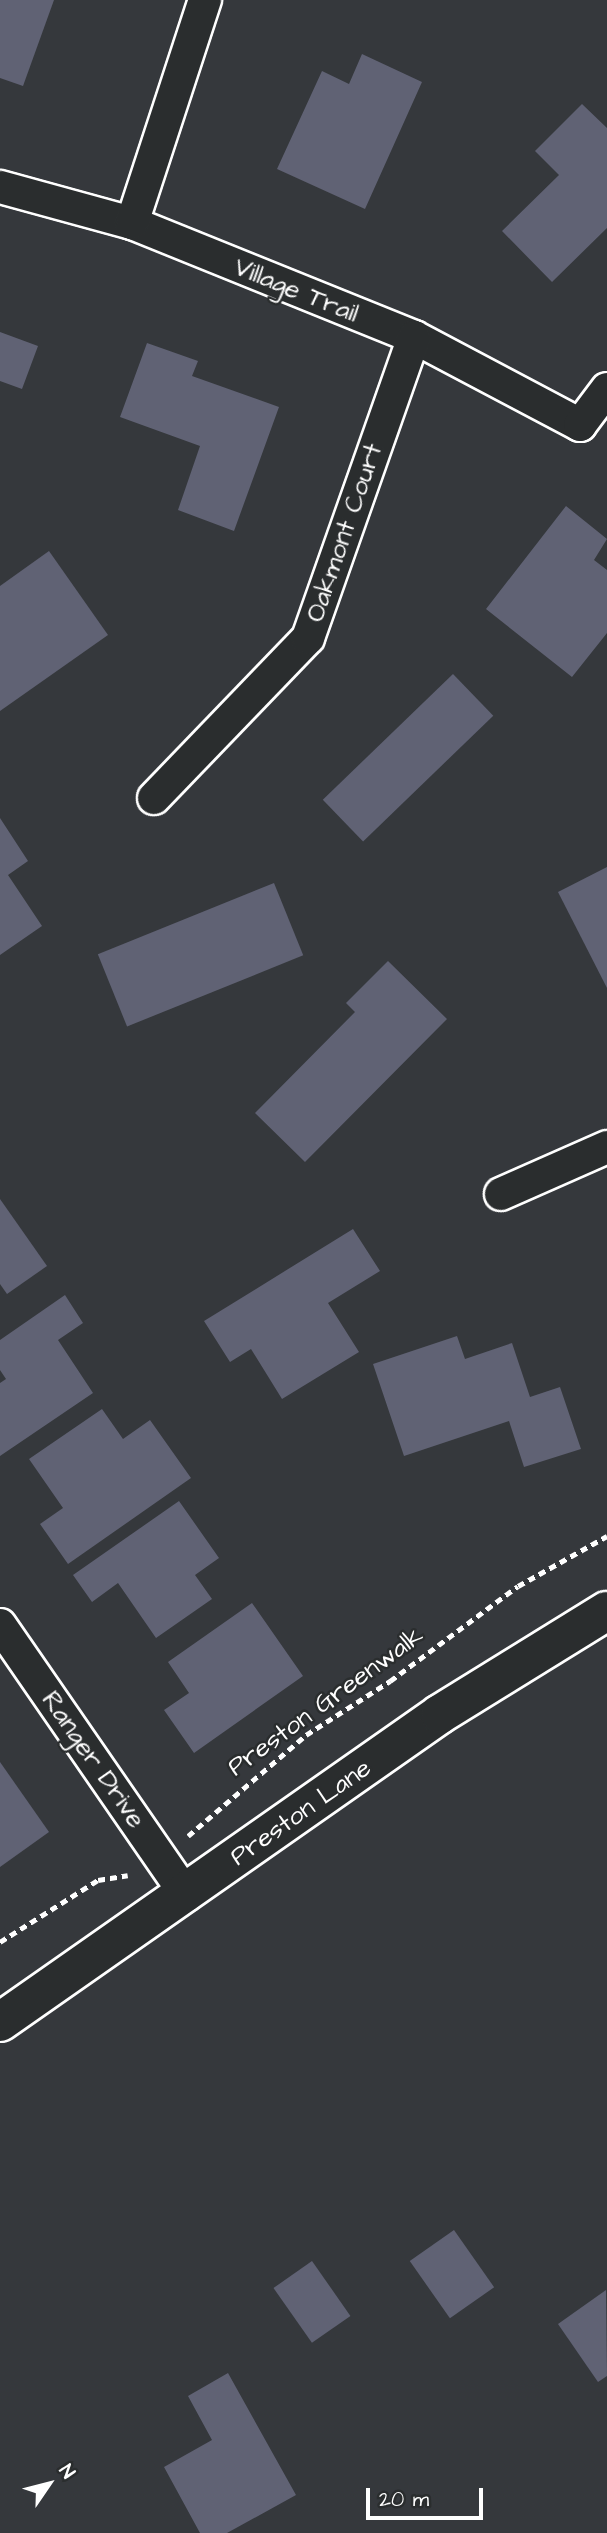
<!DOCTYPE html>
<html>
<head>
<meta charset="utf-8">
<style>
	body { margin:0 }
	#map { position:relative; width:607px; height:2533px; overflow:hidden; background:#35383c; font-family:"Architects Daughter",sans-serif }
	div>[style] { position:absolute }
	.building>* { inset:0; background:#606274; transform-origin:0 0 }
	.path>* { height:4.5px; margin-top:-2.25px; transform-origin:0; background:repeating-linear-gradient(90deg,#fff 0 7px,transparent 0 12px) }
	.roads { filter:drop-shadow(2px 0 #fff) drop-shadow(-2px 0 #fff) drop-shadow(0 2px #fff) drop-shadow(0 -2px #fff) }
	.minor>* { height:32px; margin:-16px; padding:0 16px; transform-origin:16px; border-radius:16px; background:#2a2d2e }
	.tertiary>* { height:38px; margin:-19px; padding:0 19px; transform-origin:19px; border-radius:19px; background:#2a2d2e }
	span { translate:-50% -50%; white-space:nowrap; text-align:center; line-height:1.15; -webkit-text-stroke:5px #2a2d2e; paint-order:stroke }
	.street-label { font-size:26px; color:#fff }
	.north { position:absolute; left:14px; top:2449px; width:70px; height:70px; -webkit-text-stroke:5px #2a2d2e; paint-order:stroke; rotate:55deg; font-size:19px; font-weight:700; line-height:28px; text-align:center; color:#fff }
	.north::after { content:''; display:block; margin:auto; width:24px; height:32px; background:#fff; clip-path:polygon(50% 0,100% 100%,50% 72%,0 100%) }
	.scale { position:absolute; left:366px; top:2488px; width:117px; height:32px; box-sizing:border-box; border:4px solid #fff; border-top:0; padding-left:9px; font-size:21px; line-height:24px; white-space:nowrap; color:#fff; -webkit-text-stroke:5px #2a2d2e; paint-order:stroke }
</style>
</head>
<body>
<div id="map">
	<div class="building">
		<div style="clip-path:polygon(0 0,54px 0,23px 86px,0 78px)"></div>
		<div style="clip-path:polygon(362px 54px,422px 82px,365px 209px,277px 169px,322px 71px,349px 84px)"></div>
		<div style="clip-path:polygon(582px 104px,607px 128px,607px 228px,552px 282px,502px 231px,559px 175px,535px 151px)"></div>
		<div style="clip-path:polygon(0 325px,0 332px,38px 346px,22px 389px,0 381px)"></div>
		<div style="clip-path:polygon(147px 343px,198px 361px,192px 376px,279px 407px,234px 531px,178px 510px,200px 446px,120px 417px)"></div>
		<div style="clip-path:polygon(566px 506px,607px 539px,594px 560px,607px 570px,607px 633px,572px 677px,486px 609px)"></div>
		<div style="clip-path:polygon(49px 551px,108px 635px,0 711px,0 586px)"></div>
		<div style="left:453px;top:674px;width:58px;height:181px;rotate:46deg"></div>
		<div style="clip-path:polygon(0 818px,28px 861px,8px 875px,42px 926px,0 955px)"></div>
		<div style="clip-path:polygon(607px 867px,607px 988px,558px 892px)"></div>
		<div style="left:274px;top:883px;width:78px;height:190px;rotate:68deg"></div>
		<div style="clip-path:polygon(388px 961px,447px 1019px,305px 1162px,255px 1113px,355px 1012px,346px 1003px)"></div>
		<div style="clip-path:polygon(0 1199px,47px 1266px,7px 1294px,0 1284px)"></div>
		<div style="clip-path:polygon(353px 1229px,380px 1271px,328px 1303px,359px 1352px,282px 1399px,251px 1349px,230px 1362px,204px 1321px)"></div>
		<div style="clip-path:polygon(65px 1295px,83px 1323px,58px 1340px,93px 1393px,0 1456px,0 1383px,6px 1379px,0 1370px,0 1340px)"></div>
		<div style="clip-path:polygon(457px 1336px,465px 1359px,512px 1343px,530px 1397px,560px 1387px,581px 1449px,524px 1467px,509px 1421px,404px 1456px,373px 1364px)"></div>
		<div style="clip-path:polygon(102px 1409px,123px 1439px,150px 1420px,191px 1478px,68px 1564px,40px 1524px,63px 1508px,29px 1459px)"></div>
		<div style="clip-path:polygon(179px 1501px,219px 1558px,195px 1575px,212px 1599px,156px 1638px,118px 1583px,92px 1602px,73px 1575px)"></div>
		<div style="clip-path:polygon(252px 1603px,303px 1676px,194px 1753px,164px 1710px,189px 1693px,168px 1662px)"></div>
		<div style="clip-path:polygon(0 1762px,49px 1832px,0 1867px)"></div>
		<div style="left:454px;top:2230px;width:70px;height:54px;rotate:55deg"></div>
		<div style="left:312px;top:2261px;width:67px;height:47px;rotate:55deg"></div>
		<div style="clip-path:polygon(606px 2290px,607px 2376px,598px 2382px,558px 2324px)"></div>
		<div style="clip-path:polygon(228px 2373px,296px 2495px,227px 2533px,200px 2533px,164px 2467px,212px 2440px,188px 2396px)"></div>
	</div>
	<div class="path">
		<div style="left:188px;top:1836px;width:155px;rotate:-40.6deg"></div>
		<div style="left:306px;top:1735px;width:100px;rotate:-32.7deg"></div>
		<div style="left:390px;top:1681px;width:159px;rotate:-36.6deg"></div>
		<div style="left:518px;top:1586px;width:102px;rotate:-29.3deg"></div>
		<div style="left:0;top:1942px;width:116px;rotate:-32.3deg"></div>
		<div style="left:98px;top:1880px;width:30px;rotate:-9deg"></div>
	</div>
	<div class="roads">
		<div class="minor">
			<div style="left:0;top:187px;width:137px;rotate:15.3deg"></div>
			<div style="left:132px;top:223px;width:304px;rotate:22deg"></div>
			<div style="left:414px;top:337px;width:188px;rotate:27.9deg"></div>
			<div style="left:580px;top:425px;width:45px;rotate:-53.1deg"></div>
			<div style="left:132px;top:223px;width:235px;rotate:-71.9deg"></div>
			<div style="left:154px;top:798px;width:222px;rotate:-46.1deg"></div>
			<div style="left:308px;top:638px;width:319px;rotate:-70.6deg"></div>
			<div style="left:501px;top:1194px;width:116px;rotate:-23.9deg"></div>
			<div style="left:0;top:1625px;width:328px;rotate:55.4deg"></div>
		</div>
		<div class="tertiary">
			<div style="left:0;top:2022px;width:537px;rotate:-34.99deg"></div>
			<div style="left:440px;top:1714px;width:196px;rotate:-31.7deg"></div>
		</div>
	</div>
	<div class="street-label">
		<span style="left:296px;top:291px;rotate:22deg">Village Trail</span>
		<span style="left:345px;top:533px;rotate:-71deg">Oakmont Court</span>
		<span style="left:326px;top:1702px;rotate:-36deg">Preston Greenwalk</span>
		<span style="left:93px;top:1760px;rotate:55deg">Ranger Drive</span>
		<span style="left:301px;top:1813px;rotate:-35deg">Preston Lane</span>
	</div>
	<div class="north">N</div>
	<div class="scale">20 m</div>
</div>
</body>
</html>
